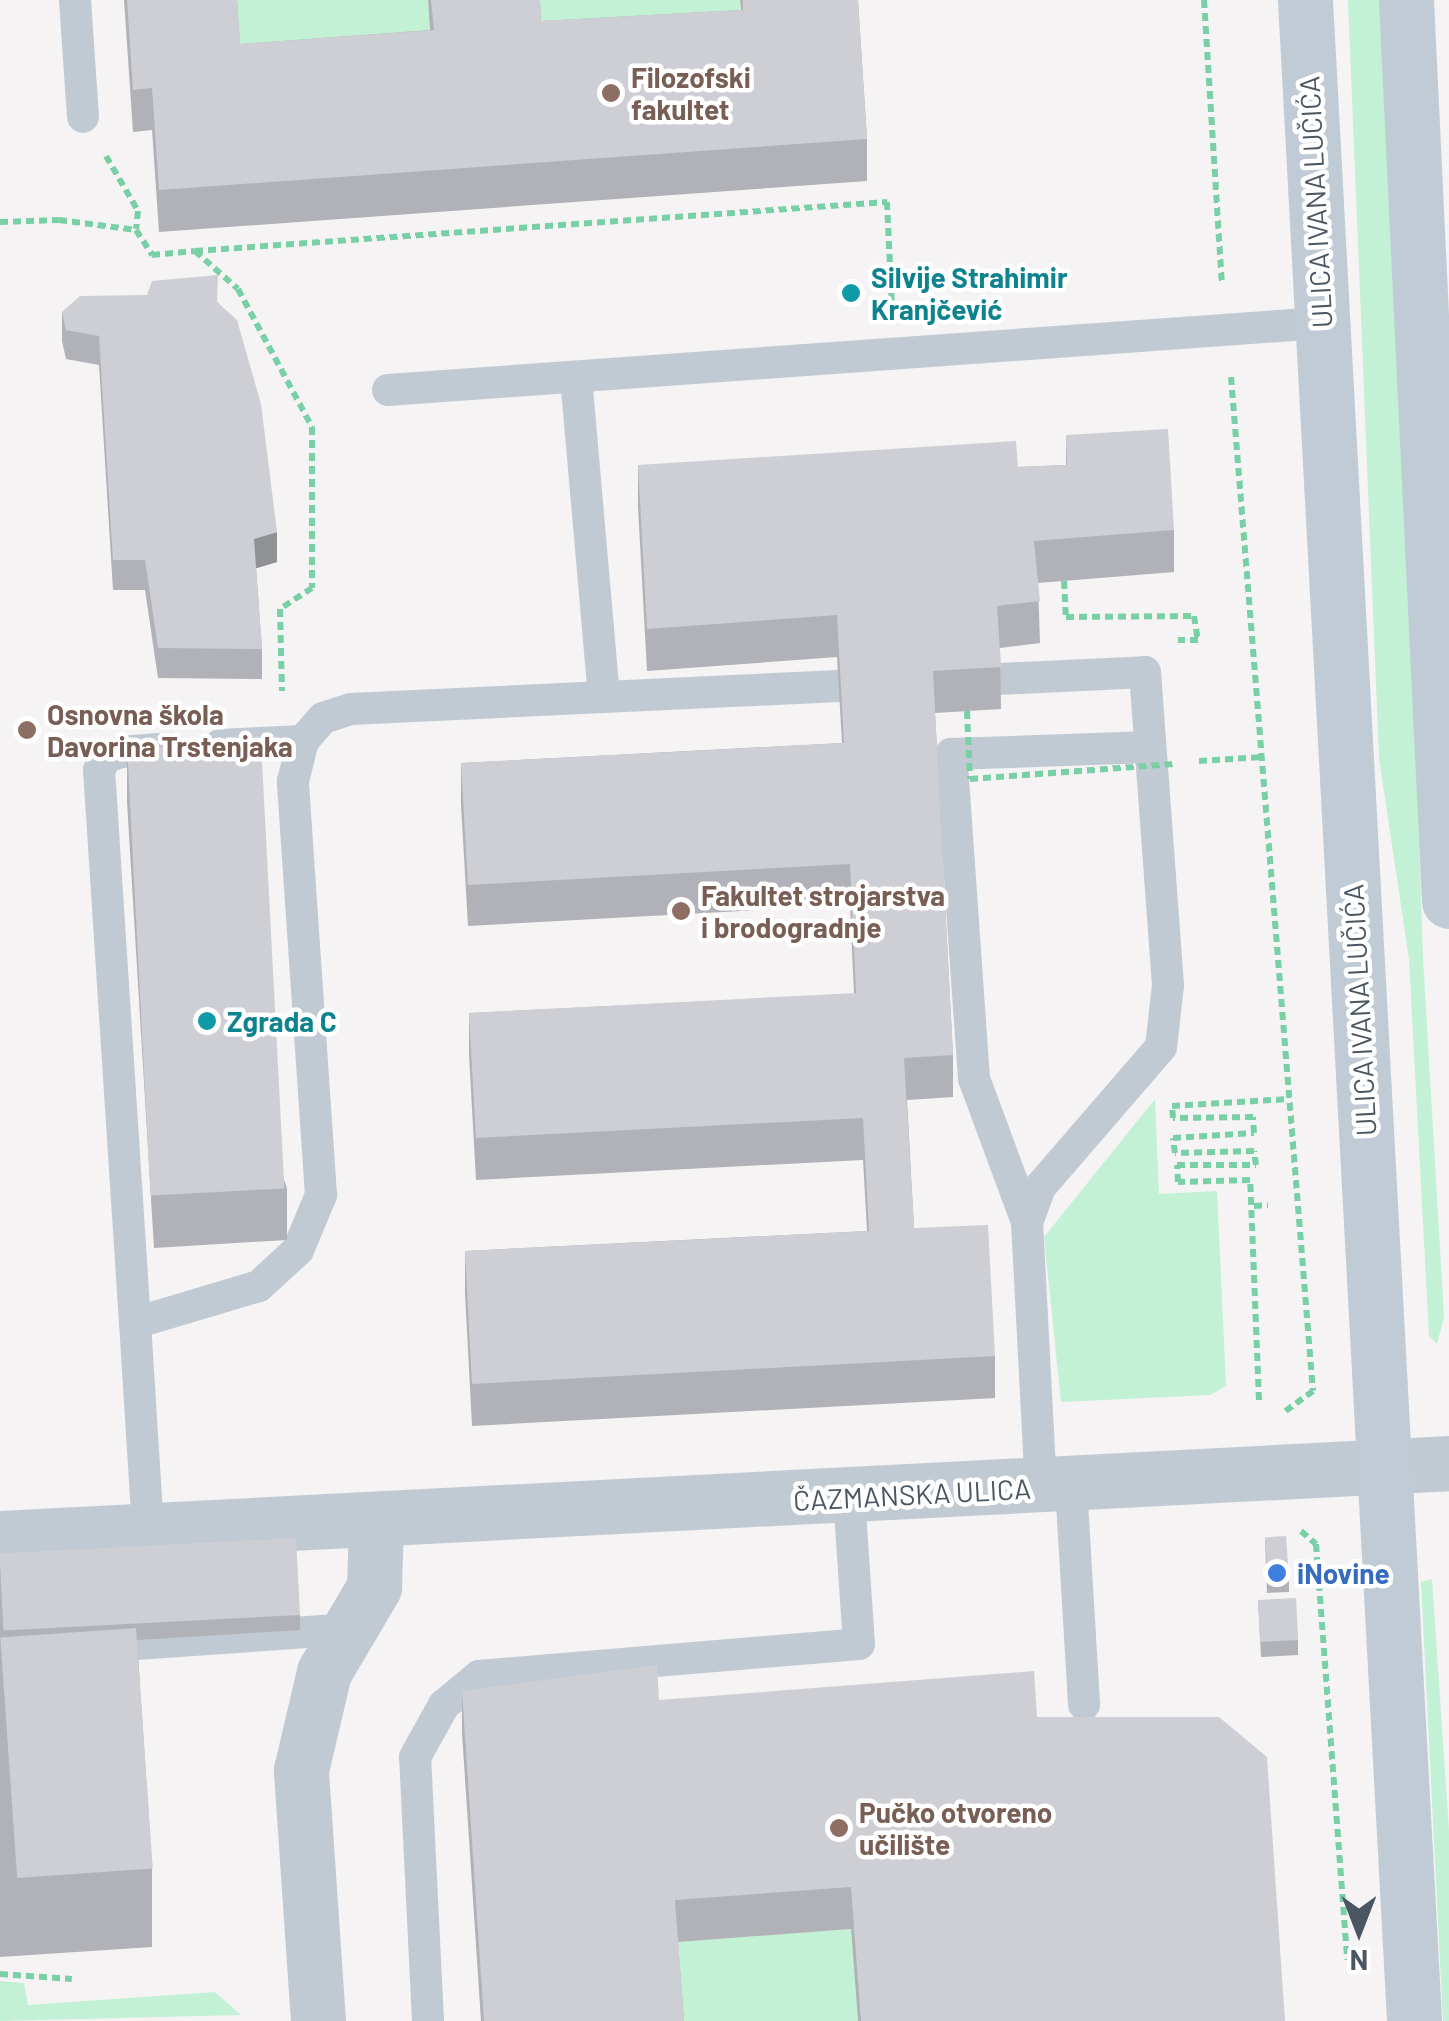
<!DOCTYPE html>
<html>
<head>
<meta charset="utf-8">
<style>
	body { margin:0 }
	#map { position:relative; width:1449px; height:2021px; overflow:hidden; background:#f5f3f3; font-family:Barlow,sans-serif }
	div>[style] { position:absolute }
	.green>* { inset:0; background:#c3f1d5 }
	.path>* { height:6px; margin-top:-3px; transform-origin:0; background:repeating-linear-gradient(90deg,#7ad0a6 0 8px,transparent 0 13px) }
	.lane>* { height:32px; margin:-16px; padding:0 16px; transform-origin:16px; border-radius:16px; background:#c1cad2 }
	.street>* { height:55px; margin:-27.5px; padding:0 27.5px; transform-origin:27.5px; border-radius:27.5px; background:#c1cad2 }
	.secondary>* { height:55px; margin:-27.5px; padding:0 27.5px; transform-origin:27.5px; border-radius:27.5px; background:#c1cbd6 }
	.path-bridge>* { height:6px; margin-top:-3px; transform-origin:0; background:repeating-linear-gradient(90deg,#7ad0a6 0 8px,transparent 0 13px) }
	.wall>* { inset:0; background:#b0b2b7 }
	.shaded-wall>* { inset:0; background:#909195 }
	.building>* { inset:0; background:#cdcfd5; transform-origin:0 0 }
	.dots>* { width:28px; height:28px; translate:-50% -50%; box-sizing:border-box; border:5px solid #fff; border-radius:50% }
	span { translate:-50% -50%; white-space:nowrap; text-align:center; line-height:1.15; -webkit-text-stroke:9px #fff; paint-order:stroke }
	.education-label { font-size:28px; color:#785e54; font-weight:700 }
	.left { translate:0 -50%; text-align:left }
	.street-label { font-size:28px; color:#4a5661 }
	.culture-label { font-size:28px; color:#0d838f; font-weight:700 }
	.shop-label { font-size:28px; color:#366cbe; font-weight:700 }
	.north { position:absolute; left:1309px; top:1881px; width:100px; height:100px; -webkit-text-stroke:8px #fff; paint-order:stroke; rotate:180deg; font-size:28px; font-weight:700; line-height:40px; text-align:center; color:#4a5661 }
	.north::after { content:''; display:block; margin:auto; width:35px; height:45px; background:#4a5661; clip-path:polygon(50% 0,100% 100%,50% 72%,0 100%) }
</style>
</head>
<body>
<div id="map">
	<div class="green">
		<div style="clip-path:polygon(234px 0,428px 0,434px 72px,240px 86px)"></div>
		<div style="clip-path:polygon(536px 0,740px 0,743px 52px,541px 63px)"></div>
		<div style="clip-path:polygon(1348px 0,1390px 0,1423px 958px,1444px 1317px,1437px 1344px,1429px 1336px,1409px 959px,1379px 758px)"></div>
		<div style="clip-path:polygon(1155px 1099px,1159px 1194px,1217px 1191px,1226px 1386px,1210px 1395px,1061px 1402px,1044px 1237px)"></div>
		<div style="clip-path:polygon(1432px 1579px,1449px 1831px,1449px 2021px,1443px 2021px,1421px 1582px)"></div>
		<div style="clip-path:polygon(851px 1929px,858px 2021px,681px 2021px,675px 1942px)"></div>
		<div style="clip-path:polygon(0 1981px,24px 1983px,28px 2005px,215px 1992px,241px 2015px,0 2021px)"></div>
	</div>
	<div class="path">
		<div style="left:1204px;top:0;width:284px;rotate:86.4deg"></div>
		<div style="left:106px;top:156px;width:64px;rotate:59.8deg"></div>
		<div style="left:138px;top:211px;width:18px;rotate:96deg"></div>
		<div style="left:0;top:222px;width:59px;rotate:-1.9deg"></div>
		<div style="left:59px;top:220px;width:78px;rotate:7.4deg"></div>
		<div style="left:136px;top:230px;width:30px;rotate:57deg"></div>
		<div style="left:152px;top:255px;width:43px;rotate:-5.3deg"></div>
		<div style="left:195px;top:251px;width:57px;rotate:41.5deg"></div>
		<div style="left:238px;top:289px;width:157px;rotate:61.8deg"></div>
		<div style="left:312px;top:427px;width:161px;rotate:90deg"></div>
		<div style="left:312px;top:588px;width:38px;rotate:147deg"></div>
		<div style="left:280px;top:609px;width:82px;rotate:88.6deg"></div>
		<div style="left:195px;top:251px;width:694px;rotate:-4.05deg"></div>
		<div style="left:887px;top:202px;width:107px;rotate:87.3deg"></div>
		<div style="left:1231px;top:377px;width:1017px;rotate:85.38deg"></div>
		<div style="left:1313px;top:1391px;width:37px;rotate:144deg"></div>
		<div style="left:1064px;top:581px;width:36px;rotate:87deg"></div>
		<div style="left:1066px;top:617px;width:128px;rotate:-0.4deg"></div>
		<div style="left:1194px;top:616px;width:24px;rotate:81deg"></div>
		<div style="left:1198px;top:640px;width:20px;rotate:180deg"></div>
		<div style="left:1199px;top:761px;width:64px;rotate:-3.6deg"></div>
		<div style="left:1254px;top:1206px;width:14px;rotate:-4deg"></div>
		<div style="left:1259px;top:1400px;width:220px;rotate:-92.3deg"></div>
		<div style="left:1250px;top:1180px;width:72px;rotate:178.4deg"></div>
		<div style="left:1178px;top:1182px;width:17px;rotate:-93deg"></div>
		<div style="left:1177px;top:1165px;width:79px"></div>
		<div style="left:1256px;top:1165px;width:14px;rotate:-98deg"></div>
		<div style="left:1254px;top:1151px;width:79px;rotate:178.5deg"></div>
		<div style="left:1175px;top:1153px;width:15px;rotate:-98deg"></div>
		<div style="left:1173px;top:1138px;width:81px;rotate:-3.5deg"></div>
		<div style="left:1254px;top:1133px;width:16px;rotate:-94deg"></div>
		<div style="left:1253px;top:1117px;width:80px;rotate:179.3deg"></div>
		<div style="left:1173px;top:1118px;width:12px;rotate:-95deg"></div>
		<div style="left:1172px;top:1106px;width:117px;rotate:-3.4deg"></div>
		<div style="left:1301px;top:1531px;width:20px;rotate:41deg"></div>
		<div style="left:1316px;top:1544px;width:417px;rotate:85.7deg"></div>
		<div style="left:0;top:1974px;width:72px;rotate:4deg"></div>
	</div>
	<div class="lane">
		<div style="left:75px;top:0;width:117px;rotate:86.1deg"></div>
		<div style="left:576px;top:377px;width:320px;rotate:85deg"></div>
		<div style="left:388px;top:390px;width:935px;rotate:-4.11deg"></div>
		<div style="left:999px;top:679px;width:146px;rotate:-2.7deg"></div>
		<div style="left:1145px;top:672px;width:314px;rotate:85.8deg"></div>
		<div style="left:1168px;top:985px;width:62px;rotate:96.4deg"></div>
		<div style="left:1161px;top:1047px;width:185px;rotate:130.8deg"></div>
		<div style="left:1040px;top:1187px;width:37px;rotate:110deg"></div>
		<div style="left:1027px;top:1222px;width:264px;rotate:87deg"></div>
		<div style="left:220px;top:745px;width:83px;rotate:-2.8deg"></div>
		<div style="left:1027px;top:1222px;width:153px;rotate:-110.3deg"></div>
		<div style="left:974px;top:1079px;width:326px;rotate:-94deg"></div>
		<div style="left:951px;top:754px;width:199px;rotate:-2deg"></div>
		<div style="left:135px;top:1323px;width:554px;rotate:-93.72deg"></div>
		<div style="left:99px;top:770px;width:15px;rotate:-62deg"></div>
		<div style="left:106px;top:757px;width:16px;rotate:-18deg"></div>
		<div style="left:121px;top:752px;width:50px;rotate:-4.6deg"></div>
		<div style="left:1071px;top:1485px;width:220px;rotate:86.6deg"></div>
		<div style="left:148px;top:1529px;width:206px;rotate:-93.6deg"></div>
		<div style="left:135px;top:1323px;width:129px;rotate:-16.6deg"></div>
		<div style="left:259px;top:1286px;width:53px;rotate:-42.7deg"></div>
		<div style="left:298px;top:1250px;width:60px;rotate:-67.3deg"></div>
		<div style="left:321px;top:1195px;width:415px;rotate:-93.9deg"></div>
		<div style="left:293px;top:781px;width:41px;rotate:-76deg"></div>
		<div style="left:303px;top:741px;width:30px;rotate:-49deg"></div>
		<div style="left:323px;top:718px;width:29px;rotate:-18deg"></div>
		<div style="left:351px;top:709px;width:489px;rotate:-2.7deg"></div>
		<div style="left:93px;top:1647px;width:261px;rotate:-4deg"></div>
		<div style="left:428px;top:2021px;width:264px;rotate:-92.8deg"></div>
		<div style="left:415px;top:1757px;width:60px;rotate:-60.9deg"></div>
		<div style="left:444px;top:1705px;width:45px;rotate:-39.6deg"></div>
		<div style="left:479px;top:1676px;width:381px;rotate:-4.8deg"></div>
		<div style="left:859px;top:1644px;width:147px;rotate:-93.9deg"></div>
	</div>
	<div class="street">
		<div style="left:0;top:1538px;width:1451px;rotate:-2.96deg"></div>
		<div style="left:318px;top:2021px;width:252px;rotate:-93.9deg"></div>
		<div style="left:301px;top:1770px;width:101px;rotate:-76.8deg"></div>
		<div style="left:324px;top:1672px;width:99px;rotate:-59.5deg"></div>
		<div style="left:374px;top:1587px;width:64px;rotate:-88.2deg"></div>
	</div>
	<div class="secondary">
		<div style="left:1305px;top:0;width:2024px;rotate:86.91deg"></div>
		<div style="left:1406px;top:0;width:902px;rotate:87.27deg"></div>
	</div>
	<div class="path-bridge">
		<div style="left:967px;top:711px;width:68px;rotate:87.5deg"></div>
		<div style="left:970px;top:779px;width:204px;rotate:-4.2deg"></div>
	</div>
	<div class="wall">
		<div style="clip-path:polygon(124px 0,237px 0,240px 44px,430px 30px,428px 0,540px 0,541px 21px,741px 10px,740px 0,858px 0,867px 139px,867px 181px,159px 232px,152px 130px,133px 132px)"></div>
		<div style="clip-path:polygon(218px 302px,277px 562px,256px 568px,262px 649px,262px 679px,158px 678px,145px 590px,113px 590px,99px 365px,66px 359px,62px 341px,62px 312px)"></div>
		<div style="clip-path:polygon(1066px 435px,1174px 530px,1174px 572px,1038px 583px,1040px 643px,1000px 648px,1001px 709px,935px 713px,953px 1055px,953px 1097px,907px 1100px,914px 1228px,995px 1356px,995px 1398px,472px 1426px,465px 1293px,465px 1251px,867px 1231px,863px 1160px,476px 1180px,469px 1055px,469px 1013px,854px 994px,850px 905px,468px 926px,461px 805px,461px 763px,842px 743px,837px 657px,647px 671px,638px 507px,638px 465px,1018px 467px,1066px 465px)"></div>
		<div style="clip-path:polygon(127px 750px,287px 1188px,287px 1240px,154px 1248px,127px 802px)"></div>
		<div style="clip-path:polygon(1265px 1538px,1289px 1577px,1289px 1592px,1267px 1593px)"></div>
		<div style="clip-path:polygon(0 1557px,300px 1615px,300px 1630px,137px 1640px,152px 1868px,152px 1947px,0 1957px)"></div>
		<div style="clip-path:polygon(1258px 1600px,1298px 1640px,1298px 1655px,1261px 1657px)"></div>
		<div style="clip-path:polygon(462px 1691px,1037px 1717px,1285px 2021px,858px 2021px,851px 1929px,678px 1942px,684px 2021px,481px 2021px,462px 1733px)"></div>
	</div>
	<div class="shaded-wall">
		<div style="clip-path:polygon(277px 532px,277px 562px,254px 569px,254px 539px)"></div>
	</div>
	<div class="building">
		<div style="clip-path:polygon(127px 0,237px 0,240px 44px,434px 30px,431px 0,540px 0,541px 21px,743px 10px,743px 0,858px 0,867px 139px,159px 190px,152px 88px,133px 90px)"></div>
		<div style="clip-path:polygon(218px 275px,217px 302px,237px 320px,261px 404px,277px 532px,254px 539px,262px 649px,158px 648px,145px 560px,113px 560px,99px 336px,66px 330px,62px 312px,80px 296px,147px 295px,152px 281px)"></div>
		<div style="clip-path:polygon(1168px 429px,1174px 530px,1034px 541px,1040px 601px,997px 606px,1001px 667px,933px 671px,953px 1055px,904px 1058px,914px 1228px,988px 1225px,995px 1356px,472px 1384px,465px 1251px,869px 1231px,863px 1118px,476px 1138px,469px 1013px,856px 993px,850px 864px,468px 885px,461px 763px,844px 743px,837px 615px,647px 629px,638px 465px,1016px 441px,1018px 467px,1067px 465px,1066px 435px)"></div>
		<div style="left:261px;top:742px;width:447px;height:134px;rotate:87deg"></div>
		<div style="left:1286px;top:1536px;width:41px;height:21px;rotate:86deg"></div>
		<div style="left:296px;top:1538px;width:77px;height:297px;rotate:87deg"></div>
		<div style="left:1296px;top:1598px;width:42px;height:38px;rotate:87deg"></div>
		<div style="left:136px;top:1628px;width:241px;height:136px;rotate:86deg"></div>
		<div style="clip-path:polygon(657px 1665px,659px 1700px,1034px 1671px,1037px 1717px,1219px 1717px,1267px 1757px,1285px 2021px,861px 2021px,851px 1887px,675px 1900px,684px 2021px,484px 2021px,462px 1691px)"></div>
	</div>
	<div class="dots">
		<div style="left:611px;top:93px;background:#8d6e63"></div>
		<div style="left:851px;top:293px;background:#0f9aa8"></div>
		<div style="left:27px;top:730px;background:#8d6e63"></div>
		<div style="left:681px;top:911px;background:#8d6e63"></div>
		<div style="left:207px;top:1021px;background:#0f9aa8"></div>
		<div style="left:1277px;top:1573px;background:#3f7fe0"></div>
		<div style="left:839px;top:1828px;background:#8d6e63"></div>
	</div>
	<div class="education-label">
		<span class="left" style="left:631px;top:93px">Filozofski<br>fakultet</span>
		<span class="left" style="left:47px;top:730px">Osnovna škola<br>Davorina Trstenjaka</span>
		<span class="left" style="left:701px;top:911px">Fakultet strojarstva<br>i brodogradnje</span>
		<span class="left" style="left:859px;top:1828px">Pučko otvoreno<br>učilište</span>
	</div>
	<div class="street-label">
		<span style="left:1315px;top:202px;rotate:-93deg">ULICA IVANA LUČIĆA</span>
		<span style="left:1359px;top:1010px;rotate:-93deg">ULICA IVANA LUČIĆA</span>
		<span style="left:912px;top:1494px;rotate:-3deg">ČAZMANSKA ULICA</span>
	</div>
	<div class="culture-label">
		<span class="left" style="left:871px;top:293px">Silvije Strahimir<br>Kranjčević</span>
		<span class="left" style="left:227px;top:1021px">Zgrada C</span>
	</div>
	<div class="shop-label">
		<span class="left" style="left:1297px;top:1573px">iNovine</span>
	</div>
	<div class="north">N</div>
</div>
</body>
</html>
